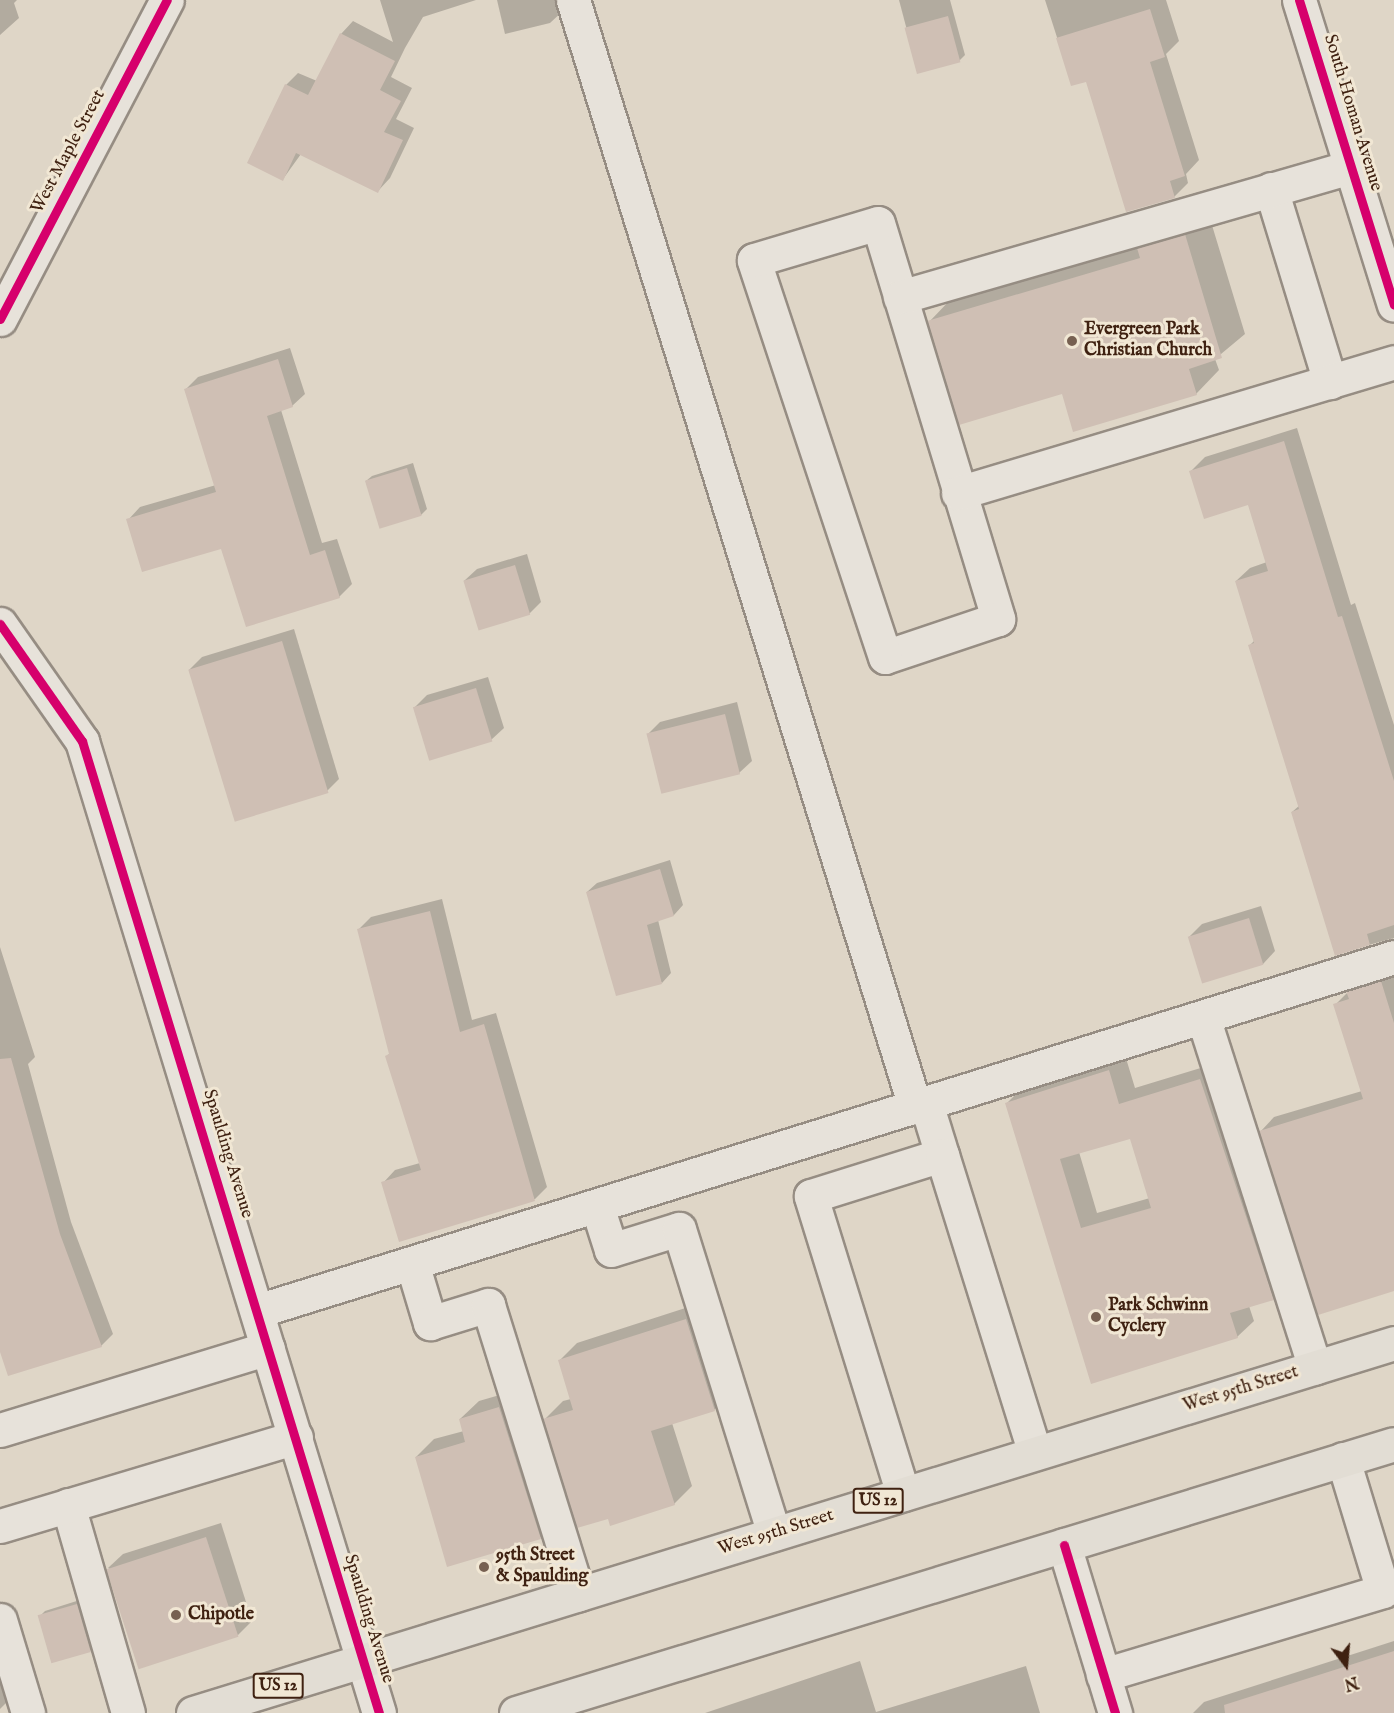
<!DOCTYPE html>
<html>
<head>
<meta charset="utf-8">
<style>
	body { margin:0 }
	#map { position:relative; width:1394px; height:1713px; overflow:hidden; background:#dfd6c7; font-family:"IM FELL English",serif }
	div>[style] { position:absolute }
	.shadow>* { inset:0; background:#0003 }
	.building>* { inset:0; background:#cfbfb4; transform-origin:0 0 }
	.roads { filter:drop-shadow(2px 0 #968d83) drop-shadow(-2px 0 #968d83) drop-shadow(0 2px #968d83) drop-shadow(0 -2px #968d83) }
	.minor>* { height:33px; margin:-16.5px; padding:0 16.5px; transform-origin:16.5px; border-radius:16.5px; background:#e7e2da }
	.major>* { height:33px; margin:-16.5px; padding:0 16.5px; transform-origin:16.5px; border-radius:16.5px; background:#e2ddd4 }
	.cycleway>* { height:9px; margin:-4.5px; padding:0 4.5px; transform-origin:4.5px; border-radius:4.5px; background:#d6006c }
	.dots>* { width:16px; height:16px; translate:-50% -50%; box-sizing:border-box; border:3px solid #f1e7d4; border-radius:50% }
	span { translate:-50% -50%; white-space:nowrap; text-align:center; line-height:1.15; -webkit-text-stroke:6px #f1e7d4; paint-order:stroke }
	.shield-label span { padding:2px 4px; background:#f1e7d4; border:2px solid; border-radius:4px; -webkit-text-stroke-width:0 }
	.shield-label { font-size:16px; color:#3f2111; font-weight:700 }
	.street-label { font-size:18px; color:#3f2111 }
	.poi-label { font-size:18px; color:#3f2111; font-weight:700 }
	.left { translate:0 -50%; text-align:left }
	.north { position:absolute; left:1316px; top:1635px; width:60px; height:60px; -webkit-text-stroke:4px #f1e7d4; paint-order:stroke; rotate:164deg; font-size:16px; font-weight:700; line-height:24px; text-align:center; color:#3f2111 }
	.north::after { content:''; display:block; margin:auto; width:21px; height:27px; background:#3f2111; clip-path:polygon(50% 0,100% 100%,50% 72%,0 100%) }
</style>
</head>
<body>
<div id="map">
	<div class="shadow">
		<div style="clip-path:polygon(0 0,17px 0,14px 3px,19px 18px,0 35px)"></div>
		<div style="clip-path:polygon(380px 0,476px 0,423px 17px,405px 48px,391px 77px,412px 88px,396px 119px,414px 128px,390px 178px,378px 191px,301px 154px,283px 179px,286px 85px,298px 73px,317px 81px,341px 34px,353px 21px,393px 42px)"></div>
		<div style="clip-path:polygon(497px 0,560px 0,563px 11px,550px 23px,505px 34px)"></div>
		<div style="clip-path:polygon(899px 0,950px 0,965px 55px,959px 61px,918px 72px)"></div>
		<div style="clip-path:polygon(1045px 0,1166px 0,1179px 41px,1166px 54px,1199px 160px,1186px 174px,1188px 183px,1174px 197px,1087px 80px,1072px 84px)"></div>
		<div style="clip-path:polygon(1208px 212px,1245px 334px,1215px 359px,1219px 370px,1196px 394px,929px 322px,952px 298px)"></div>
		<div style="clip-path:polygon(290px 348px,305px 394px,292px 406px,281px 410px,322px 543px,337px 539px,352px 584px,339px 597px,222px 547px,128px 520px,140px 507px,216px 485px,186px 389px,198px 377px)"></div>
		<div style="clip-path:polygon(1297px 428px,1351px 605px,1355px 603px,1394px 725px,1394px 938px,1336px 954px,1292px 812px,1300px 805px,1249px 646px,1254px 641px,1236px 581px,1250px 568px,1267px 562px,1248px 503px,1191px 471px,1205px 457px)"></div>
		<div style="clip-path:polygon(413px 463px,427px 509px,421px 515px,366px 481px,372px 476px)"></div>
		<div style="clip-path:polygon(527px 554px,541px 602px,529px 614px,464px 581px,477px 569px)"></div>
		<div style="clip-path:polygon(294px 629px,339px 779px,327px 791px,189px 670px,202px 657px)"></div>
		<div style="clip-path:polygon(488px 677px,504px 728px,491px 740px,415px 707px,427px 695px)"></div>
		<div style="clip-path:polygon(737px 702px,752px 761px,739px 773px,648px 734px,660px 722px)"></div>
		<div style="clip-path:polygon(670px 860px,683px 905px,674px 915px,658px 920px,671px 973px,662px 983px,587px 892px,597px 883px)"></div>
		<div style="clip-path:polygon(442px 899px,472px 1020px,496px 1013px,547px 1187px,535px 1199px,400px 1240px,383px 1183px,395px 1170px,420px 1163px,387px 1056px,390px 1053px,359px 929px,371px 917px)"></div>
		<div style="clip-path:polygon(1261px 906px,1275px 951px,1263px 964px,1203px 982px,1189px 937px,1202px 924px)"></div>
		<div style="clip-path:polygon(0 947px,35px 1057px,28px 1064px,71px 1222px,113px 1334px,101px 1346px,0 1248px)"></div>
		<div style="clip-path:polygon(1394px 968px,1394px 1290px,1261px 1131px,1274px 1117px,1362px 1091px,1335px 1005px,1362px 978px)"></div>
		<div style="clip-path:polygon(evenodd,1125px 1055px,1135px 1088px,1217px 1063px,1289px 1282px,1273px 1298px,1249px 1306px,1254px 1321px,1237px 1337px,1092px 1382px,1006px 1104px,1023px 1087px,1125px 1055px,1131px 1137px,1150px 1198px,1097px 1213px,1079px 1152px,1131px 1137px)"></div>
		<div style="clip-path:polygon(704px 1302px,732px 1391px,714px 1410px,672px 1423px,692px 1486px,674px 1504px,609px 1517px,545px 1419px,563px 1401px,571px 1399px,559px 1361px,577px 1343px)"></div>
		<div style="clip-path:polygon(517px 1390px,559px 1520px,540px 1538px,416px 1457px,434px 1439px,464px 1431px,460px 1419px,479px 1401px)"></div>
		<div style="clip-path:polygon(221px 1523px,252px 1621px,237px 1636px,108px 1568px,123px 1554px)"></div>
		<div style="clip-path:polygon(83px 1599px,96px 1645px,90px 1651px,40px 1616px,45px 1611px)"></div>
		<div style="clip-path:polygon(1394px 1641px,1394px 1713px,1193px 1713px,1204px 1702px)"></div>
		<div style="clip-path:polygon(860px 1661px,876px 1712px,1026px 1666px,1040px 1713px,705px 1713px)"></div>
		<div style="clip-path:polygon(0 1662px,11px 1698px,0 1709px)"></div>
	</div>
	<div class="building">
		<div style="clip-path:polygon(1150px 9px,1165px 57px,1150px 62px,1185px 176px,1170px 181px,1175px 198px,1126px 212px,1086px 82px,1071px 86px,1056px 38px)"></div>
		<div style="left:948px;top:16px;width:48px;height:45px;rotate:75deg"></div>
		<div style="clip-path:polygon(340px 33px,395px 61px,380px 90px,401px 101px,384px 132px,403px 140px,378px 193px,296px 153px,283px 181px,247px 163px,285px 84px,308px 95px)"></div>
		<div style="clip-path:polygon(1185px 234px,1222px 358px,1189px 369px,1197px 395px,1073px 432px,1062px 394px,959px 425px,927px 321px,1140px 258px,1137px 248px)"></div>
		<div style="clip-path:polygon(278px 359px,293px 407px,267px 416px,310px 555px,325px 550px,340px 598px,246px 627px,221px 549px,142px 572px,126px 519px,216px 492px,184px 389px)"></div>
		<div style="clip-path:polygon(1284px 441px,1338px 617px,1342px 616px,1394px 781px,1394px 925px,1367px 934px,1370px 945px,1335px 956px,1291px 812px,1299px 809px,1248px 645px,1254px 643px,1235px 581px,1268px 571px,1248px 505px,1204px 519px,1189px 471px)"></div>
		<div style="left:407px;top:468px;width:50px;height:44px;rotate:73deg"></div>
		<div style="left:515px;top:565px;width:52px;height:54px;rotate:73deg"></div>
		<div style="left:282px;top:641px;width:159px;height:98px;rotate:73deg"></div>
		<div style="left:476px;top:688px;width:56px;height:66px;rotate:73deg"></div>
		<div style="left:725px;top:714px;width:62px;height:81px;rotate:76deg"></div>
		<div style="clip-path:polygon(660px 869px,674px 916px,647px 925px,662px 984px,616px 996px,586px 892px)"></div>
		<div style="clip-path:polygon(430px 911px,460px 1032px,484px 1024px,535px 1201px,399px 1242px,381px 1182px,421px 1170px,385px 1056px,389px 1054px,357px 929px)"></div>
		<div style="left:1249px;top:918px;width:49px;height:64px;rotate:73deg"></div>
		<div style="clip-path:polygon(1381px 981px,1394px 1023px,1394px 1291px,1318px 1315px,1259px 1131px,1363px 1099px,1333px 1004px,1349px 999px,1346px 991px)"></div>
		<div style="clip-path:polygon(11px 1058px,60px 1234px,102px 1347px,8px 1376px,0 1352px,0 1059px)"></div>
		<div style="clip-path:polygon(evenodd,1109px 1070px,1119px 1104px,1200px 1079px,1274px 1300px,1230px 1313px,1238px 1338px,1091px 1384px,1005px 1103px,1109px 1070px,1130px 1139px,1151px 1208px,1081px 1228px,1060px 1159px,1130px 1139px)"></div>
		<div style="clip-path:polygon(686px 1319px,715px 1411px,651px 1431px,675px 1505px,610px 1526px,608px 1519px,577px 1528px,543px 1419px,573px 1410px,558px 1360px)"></div>
		<div style="clip-path:polygon(499px 1407px,541px 1539px,447px 1567px,415px 1457px,465px 1442px,459px 1419px)"></div>
		<div style="left:206px;top:1537px;width:105px;height:105px;rotate:72deg"></div>
		<div style="left:77px;top:1604px;width:50px;height:41px;rotate:74deg"></div>
		<div style="clip-path:polygon(1394px 1651px,1394px 1713px,1225px 1713px,1224px 1705px)"></div>
	</div>
	<div class="roads">
		<div class="minor">
			<div style="left:573px;top:0;width:1159px;rotate:72.83deg"></div>
			<div style="left:1299px;top:0;width:319px;rotate:72.7deg"></div>
			<div style="left:1271px;top:189px;width:202px;rotate:73deg"></div>
			<div style="left:878px;top:223px;width:414px;rotate:73.1deg"></div>
			<div style="left:998px;top:619px;width:119px;rotate:161.4deg"></div>
			<div style="left:885px;top:657px;width:418px;rotate:-108.3deg"></div>
			<div style="left:754px;top:260px;width:129px;rotate:-16.6deg"></div>
			<div style="left:900px;top:297px;width:469px;rotate:-16.1deg"></div>
			<div style="left:0;top:319px;width:360px;rotate:-62.4deg"></div>
			<div style="left:958px;top:493px;width:455px;rotate:-16.7deg"></div>
			<div style="left:0;top:624px;width:143px;rotate:55deg"></div>
			<div style="left:82px;top:741px;width:1016px;rotate:73.01deg"></div>
			<div style="left:1203px;top:1017px;width:368px;rotate:72.3deg"></div>
			<div style="left:926px;top:1103px;width:54px;rotate:72.9deg"></div>
			<div style="left:597px;top:1206px;width:46px;rotate:72.3deg"></div>
			<div style="left:611px;top:1250px;width:71px;rotate:-17.2deg"></div>
			<div style="left:679px;top:1229px;width:319px;rotate:72.7deg"></div>
			<div style="left:412px;top:1263px;width:63px;rotate:73.3deg"></div>
			<div style="left:430px;top:1323px;width:61px;rotate:-17.2deg"></div>
			<div style="left:488px;top:1305px;width:303px;rotate:72.7deg"></div>
			<div style="left:257px;top:1311px;width:1191px;rotate:-17.29deg"></div>
			<div style="left:0;top:1430px;width:280px;rotate:-17deg"></div>
			<div style="left:903px;top:1494px;width:312px;rotate:-107.2deg"></div>
			<div style="left:811px;top:1196px;width:137px;rotate:-17.4deg"></div>
			<div style="left:942px;top:1155px;width:312px;rotate:72.7deg"></div>
			<div style="left:68px;top:1505px;width:216px;rotate:73.9deg"></div>
			<div style="left:0;top:1526px;width:309px;rotate:-16.7deg"></div>
			<div style="left:1064px;top:1545px;width:176px;rotate:73.1deg"></div>
			<div style="left:0;top:1620px;width:97px;rotate:73.2deg"></div>
			<div style="left:1103px;top:1675px;width:292px;rotate:-16.7deg"></div>
			<div style="left:1383px;top:1591px;width:138px;rotate:-106.9deg"></div>
		</div>
		<div class="major">
			<div style="left:193px;top:1713px;width:1257px;rotate:-17.12deg"></div>
			<div style="left:516px;top:1713px;width:918px;rotate:-17.03deg"></div>
		</div>
	</div>
	<div class="cycleway">
		<div style="left:1299px;top:0;width:319px;rotate:72.7deg"></div>
		<div style="left:0;top:319px;width:360px;rotate:-62.4deg"></div>
		<div style="left:0;top:624px;width:143px;rotate:55deg"></div>
		<div style="left:82px;top:741px;width:1016px;rotate:73.01deg"></div>
		<div style="left:1064px;top:1545px;width:176px;rotate:73.1deg"></div>
	</div>
	<div class="dots">
		<div style="left:1072px;top:341px;background:#776051"></div>
		<div style="left:1096px;top:1317px;background:#776051"></div>
		<div style="left:484px;top:1567px;background:#776051"></div>
		<div style="left:176px;top:1615px;background:#776051"></div>
	</div>
	<div class="shield-label">
		<span style="left:878px;top:1501px">US 12</span>
		<span style="left:278px;top:1686px">US 12</span>
	</div>
	<div class="street-label">
		<span style="left:1352px;top:113px;rotate:73deg">South Homan Avenue</span>
		<span style="left:69px;top:152px;rotate:-62deg">West Maple Street</span>
		<span style="left:227px;top:1154px;rotate:73deg">Spaulding Avenue</span>
		<span style="left:1241px;top:1390px;rotate:-17deg">West 95th Street</span>
		<span style="left:776px;top:1533px;rotate:-17deg">West 95th Street</span>
		<span style="left:368px;top:1619px;rotate:73deg">Spaulding Avenue</span>
	</div>
	<div class="poi-label">
		<span class="left" style="left:1084px;top:341px">Evergreen Park<br>Christian Church</span>
		<span class="left" style="left:1108px;top:1317px">Park Schwinn<br>Cyclery</span>
		<span class="left" style="left:496px;top:1567px">95th Street<br>&amp; Spaulding</span>
		<span class="left" style="left:188px;top:1615px">Chipotle</span>
	</div>
	<div class="north">N</div>
</div>
</body>
</html>
